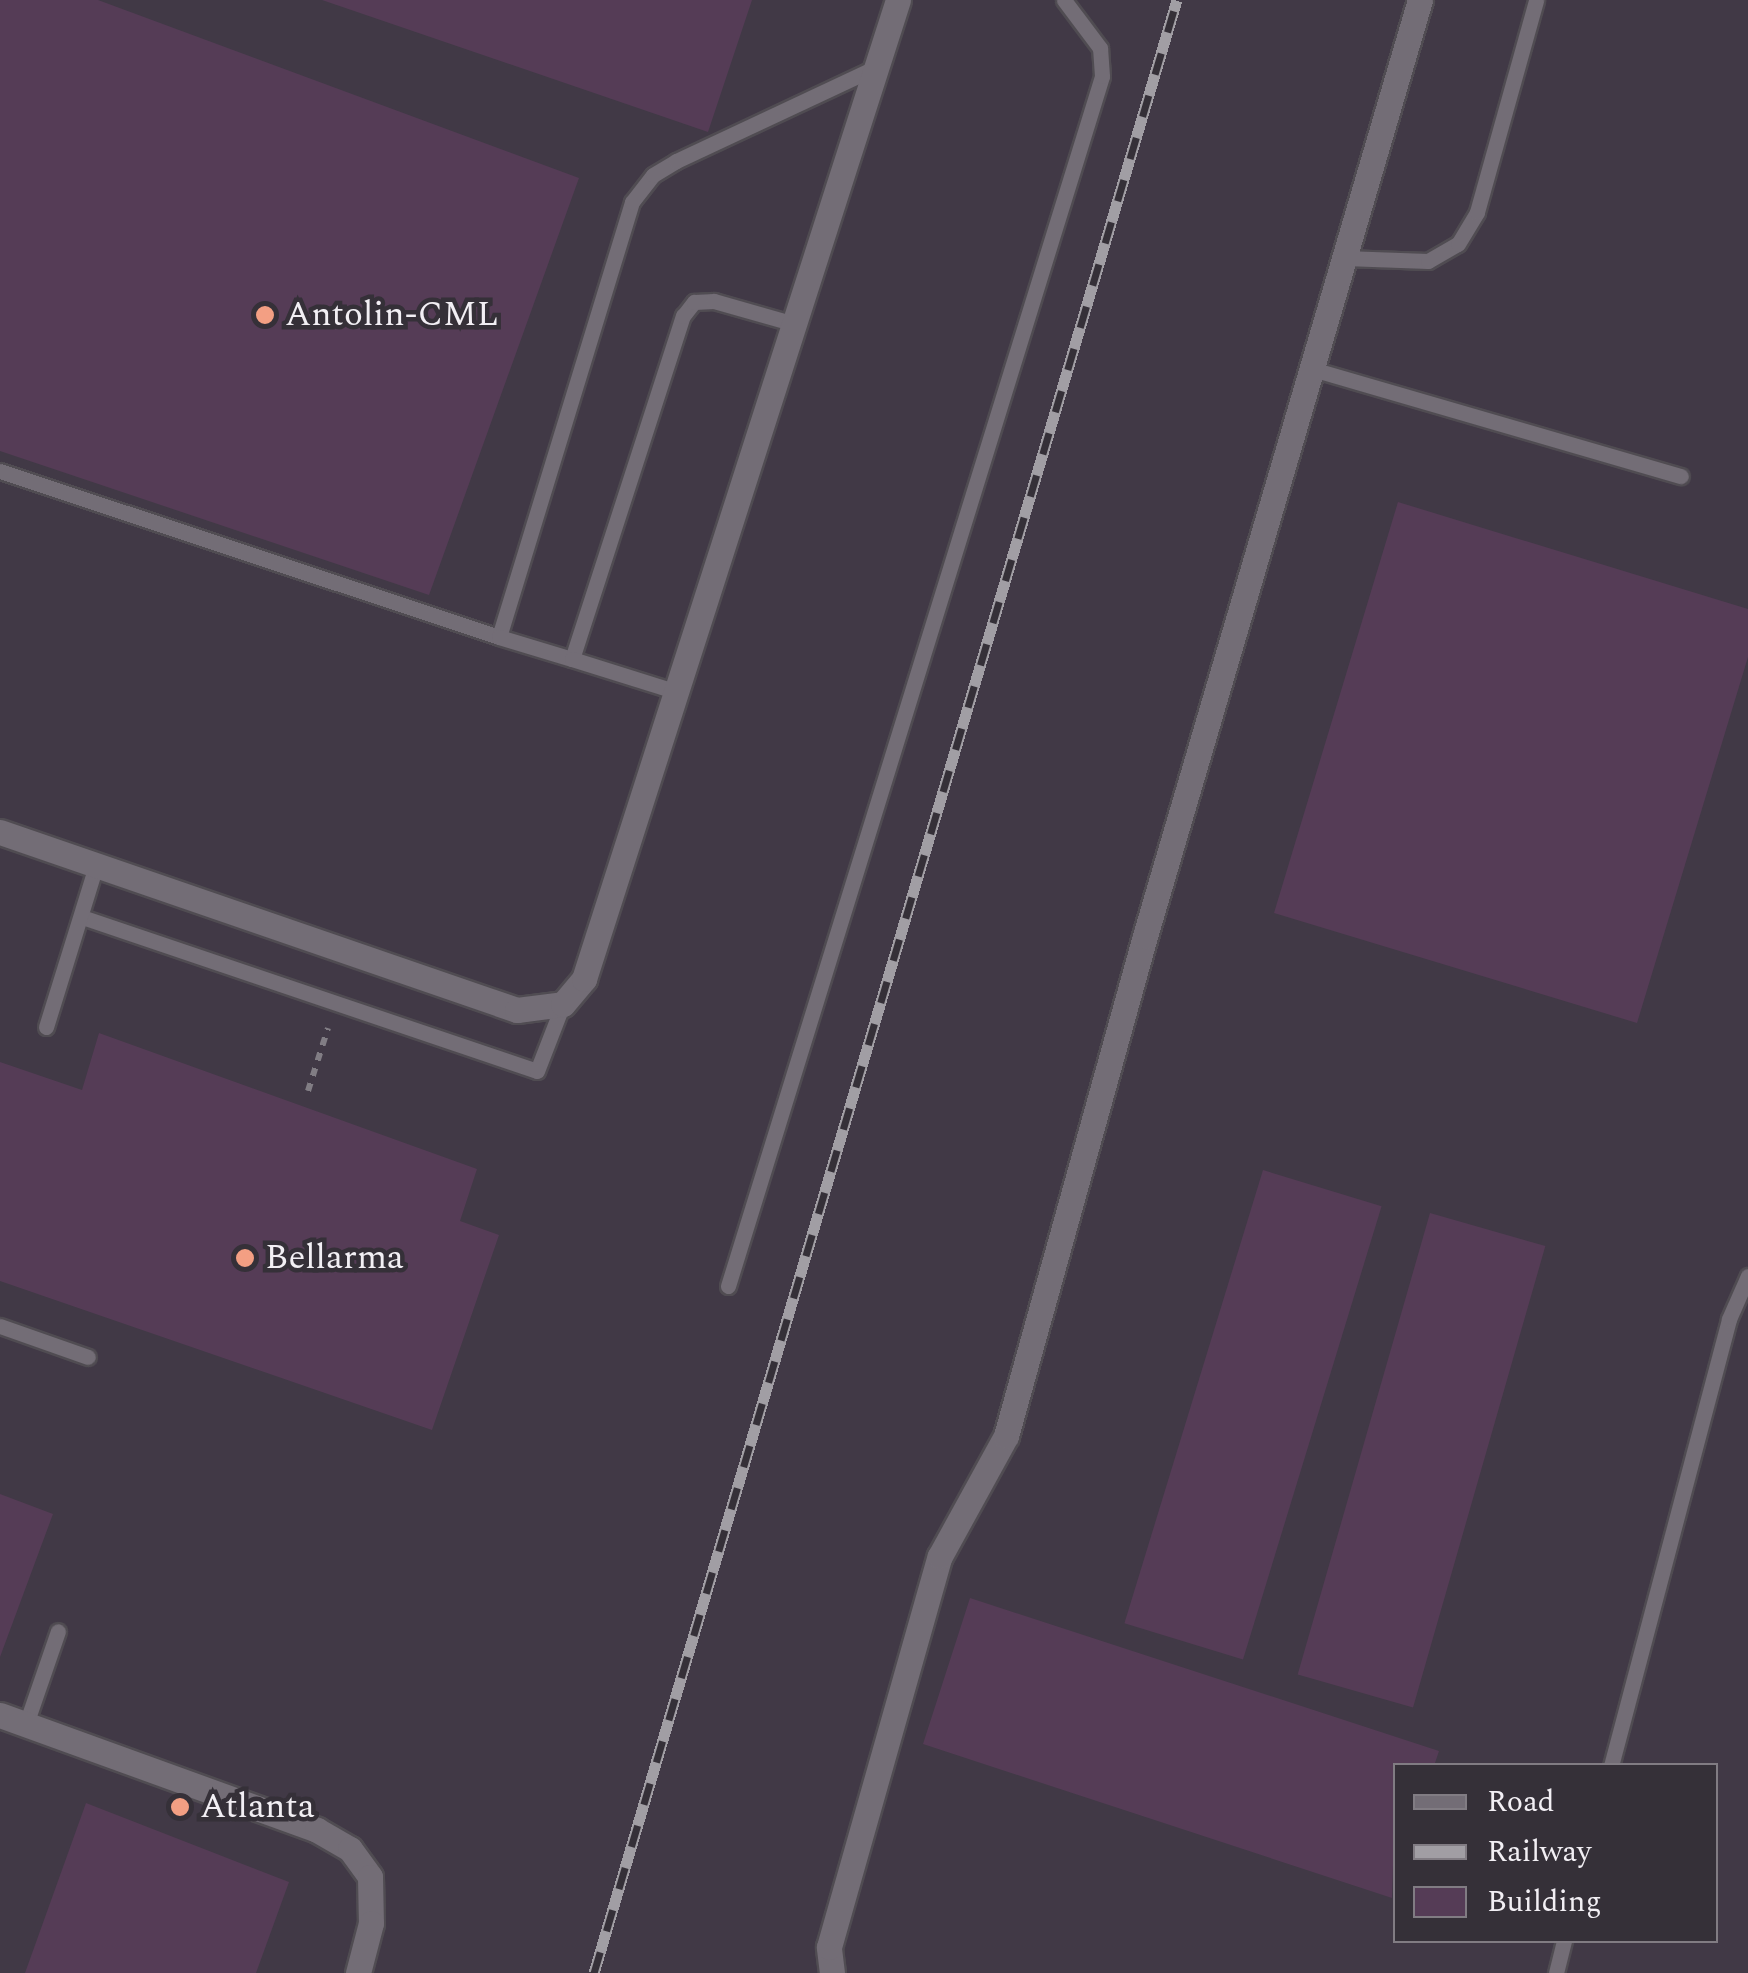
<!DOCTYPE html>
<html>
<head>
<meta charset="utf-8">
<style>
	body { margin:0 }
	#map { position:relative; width:1748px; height:1973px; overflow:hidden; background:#353038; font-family:Spectral,serif }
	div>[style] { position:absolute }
	.built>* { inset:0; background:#413946 }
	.building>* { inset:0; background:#553c56; transform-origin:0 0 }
	.path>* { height:6px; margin-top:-3px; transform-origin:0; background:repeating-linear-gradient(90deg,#817d84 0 8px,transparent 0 16px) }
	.roads { filter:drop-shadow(2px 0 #504c52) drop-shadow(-2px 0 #504c52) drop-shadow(0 2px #504c52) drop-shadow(0 -2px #504c52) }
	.service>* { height:15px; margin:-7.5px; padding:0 7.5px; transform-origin:7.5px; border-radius:7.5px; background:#736d76 }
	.minor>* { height:25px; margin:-12.5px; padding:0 12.5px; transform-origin:12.5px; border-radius:12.5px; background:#736d76 }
	.rail>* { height:11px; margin-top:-5.5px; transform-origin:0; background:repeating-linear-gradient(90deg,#353038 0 22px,#a19ea4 0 44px); box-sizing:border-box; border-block:2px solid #a19ea4 }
	.dots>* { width:28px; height:28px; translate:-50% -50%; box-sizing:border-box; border:5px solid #353038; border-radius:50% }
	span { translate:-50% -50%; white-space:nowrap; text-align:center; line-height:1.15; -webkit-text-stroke:9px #353038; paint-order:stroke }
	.poi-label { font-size:35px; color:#f2eff4 }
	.left { translate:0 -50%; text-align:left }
	.legend { position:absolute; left:1393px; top:1763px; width:325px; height:180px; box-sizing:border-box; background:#353038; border:2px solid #817c83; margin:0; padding:12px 18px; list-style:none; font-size:30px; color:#f2eff4 }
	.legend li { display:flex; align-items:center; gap:20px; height:50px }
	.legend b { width:50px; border:2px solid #817c83 }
</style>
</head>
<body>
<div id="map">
	<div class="built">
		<div style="clip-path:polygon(evenodd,0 0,1748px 0,1748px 1973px,0 1973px,0 0,1396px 1766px,1716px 1766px,1716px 1940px,1396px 1940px,1396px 1766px)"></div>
	</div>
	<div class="building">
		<div style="clip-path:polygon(0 0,98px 0,579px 178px,429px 595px,0 451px)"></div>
		<div style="clip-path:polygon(322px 0,752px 0,708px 132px)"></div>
		<div style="clip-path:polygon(1398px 502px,1748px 609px,1748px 657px,1637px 1023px,1274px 913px)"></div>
		<div style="clip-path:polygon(99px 1033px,477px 1169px,460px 1221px,499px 1235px,432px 1430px,0 1281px,0 1062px,82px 1090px)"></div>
		<div style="left:1263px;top:1170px;width:124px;height:474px;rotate:17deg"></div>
		<div style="left:1430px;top:1213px;width:120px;height:480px;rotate:16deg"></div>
		<div style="clip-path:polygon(0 1494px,53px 1514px,0 1657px)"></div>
		<div style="clip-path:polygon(970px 1598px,1439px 1751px,1434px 1766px,1396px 1766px,1392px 1898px,923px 1744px)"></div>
		<div style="clip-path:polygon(86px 1803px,289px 1882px,256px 1973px,25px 1973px)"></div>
	</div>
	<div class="path">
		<div style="left:308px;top:1091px;width:66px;rotate:-72.4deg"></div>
	</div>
	<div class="roads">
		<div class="service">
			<div style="left:1344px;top:258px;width:84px;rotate:2deg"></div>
			<div style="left:1428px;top:261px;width:34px;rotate:-30deg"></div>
			<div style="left:1458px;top:244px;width:37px;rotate:-59deg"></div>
			<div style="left:1477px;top:212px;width:220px;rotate:-74.4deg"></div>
			<div style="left:1312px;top:369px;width:384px;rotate:16.2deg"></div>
			<div style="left:0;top:471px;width:526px;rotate:18.4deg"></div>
			<div style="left:499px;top:637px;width:455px;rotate:-73deg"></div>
			<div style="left:632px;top:202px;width:34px;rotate:-52deg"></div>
			<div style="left:653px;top:175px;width:27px;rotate:-31deg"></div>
			<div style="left:676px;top:161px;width:222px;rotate:-25.1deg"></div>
			<div style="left:499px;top:637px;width:76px;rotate:16.8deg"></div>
			<div style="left:572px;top:659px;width:361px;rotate:-72.1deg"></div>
			<div style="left:683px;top:316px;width:18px;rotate:-52deg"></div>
			<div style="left:694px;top:302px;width:20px;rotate:-3deg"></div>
			<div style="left:714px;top:301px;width:87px;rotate:15.9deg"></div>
			<div style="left:572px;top:659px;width:110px;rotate:17.4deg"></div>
			<div style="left:82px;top:917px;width:480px;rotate:18.7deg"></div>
			<div style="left:537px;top:1071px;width:72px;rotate:-68.8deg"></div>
			<div style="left:46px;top:1027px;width:170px;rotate:-72.8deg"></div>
			<div style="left:728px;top:1286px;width:1266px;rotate:-72.82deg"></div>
			<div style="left:1102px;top:76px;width:28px;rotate:-94deg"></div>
			<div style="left:1100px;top:48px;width:60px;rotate:-126.9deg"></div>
			<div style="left:0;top:1326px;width:93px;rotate:19.4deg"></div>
			<div style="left:26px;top:1724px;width:98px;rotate:-71deg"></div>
			<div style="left:1611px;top:1766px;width:462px;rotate:-75.2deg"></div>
			<div style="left:1729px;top:1319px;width:47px;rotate:-66.2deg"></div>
			<div style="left:1556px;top:1973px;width:34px;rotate:-76deg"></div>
		</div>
		<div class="minor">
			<div style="left:0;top:832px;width:547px;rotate:19deg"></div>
			<div style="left:517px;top:1010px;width:46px;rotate:-7.4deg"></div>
			<div style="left:563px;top:1004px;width:33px;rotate:-50deg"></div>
			<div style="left:584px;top:979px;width:1028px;rotate:-72.22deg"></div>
			<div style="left:0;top:1715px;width:337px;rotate:19.9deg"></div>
			<div style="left:317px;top:1830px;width:38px;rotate:30deg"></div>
			<div style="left:350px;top:1849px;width:34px;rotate:54deg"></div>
			<div style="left:370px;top:1877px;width:46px;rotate:88.8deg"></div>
			<div style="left:371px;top:1923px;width:52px;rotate:104.6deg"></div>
			<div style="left:832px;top:1973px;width:26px;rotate:-97deg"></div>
			<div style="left:829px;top:1947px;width:406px;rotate:-74.2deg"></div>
			<div style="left:940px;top:1556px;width:137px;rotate:-61.2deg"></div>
			<div style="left:1006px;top:1436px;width:519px;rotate:-74.46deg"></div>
			<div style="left:1145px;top:936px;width:976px;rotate:-73.63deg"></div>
		</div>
	</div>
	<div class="rail">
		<div style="left:594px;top:1973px;width:2057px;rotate:-73.54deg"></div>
	</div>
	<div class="dots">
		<div style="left:265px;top:315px;background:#f39f83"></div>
		<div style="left:245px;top:1258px;background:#f39f83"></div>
		<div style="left:180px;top:1807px;background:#f39f83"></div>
	</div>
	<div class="poi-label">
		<span class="left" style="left:285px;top:315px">Antolin-CML</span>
		<span class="left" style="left:265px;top:1258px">Bellarma</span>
		<span class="left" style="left:200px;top:1807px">Atlanta</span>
	</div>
	<ul class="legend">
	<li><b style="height:12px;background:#736d76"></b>Road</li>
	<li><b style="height:12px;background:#a19ea4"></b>Railway</li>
	<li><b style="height:28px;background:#553c56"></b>Building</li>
	</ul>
</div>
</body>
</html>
